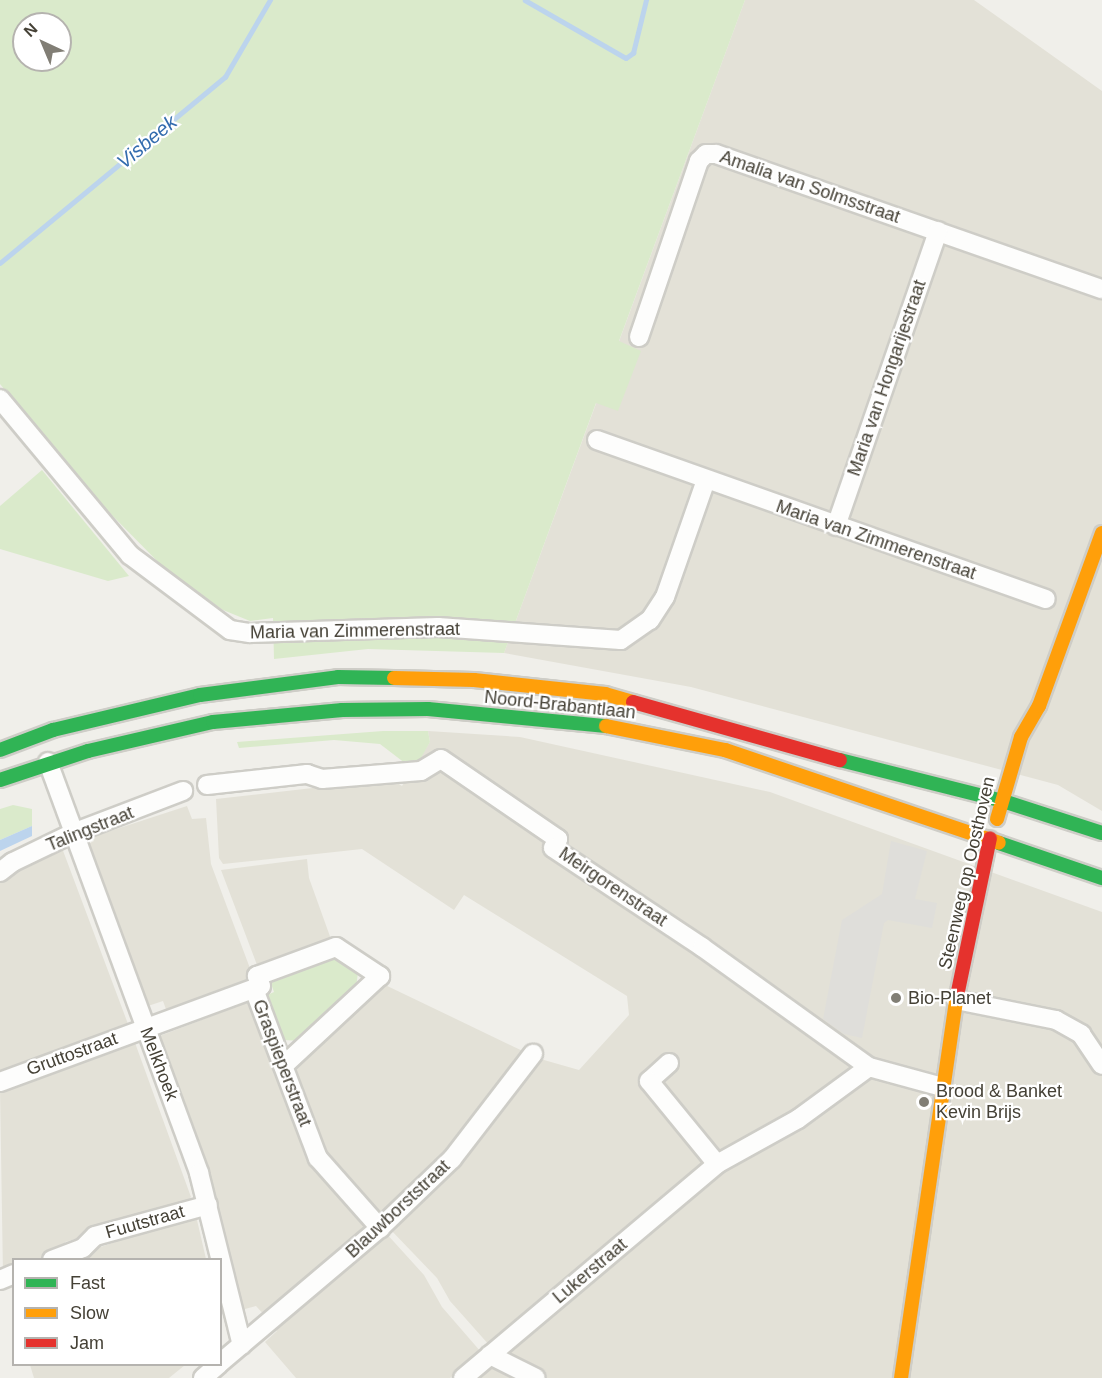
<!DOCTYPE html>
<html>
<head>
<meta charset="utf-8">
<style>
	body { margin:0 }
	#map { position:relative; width:1102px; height:1378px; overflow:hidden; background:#f0efea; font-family:Arial,sans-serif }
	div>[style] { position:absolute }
	.residential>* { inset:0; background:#e3e1d7 }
	.green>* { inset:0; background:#daeacb }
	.parking>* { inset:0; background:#dfdeda }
	.water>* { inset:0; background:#bcd4ed }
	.stream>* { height:4.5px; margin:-2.25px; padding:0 2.25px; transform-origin:2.25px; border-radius:2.25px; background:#bcd4ed }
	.roads { filter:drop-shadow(2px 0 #cecdc7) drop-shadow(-2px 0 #cecdc7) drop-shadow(0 2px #cecdc7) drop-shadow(0 -2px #cecdc7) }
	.street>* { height:18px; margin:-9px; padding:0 9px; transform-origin:9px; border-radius:9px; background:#fdfdfc }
	.fast>* { height:14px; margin:-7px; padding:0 7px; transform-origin:7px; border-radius:7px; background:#30b455 }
	.slow>* { height:14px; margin:-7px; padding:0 7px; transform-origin:7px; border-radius:7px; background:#ff9f0a }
	.jam>* { height:14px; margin:-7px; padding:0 7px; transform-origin:7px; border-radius:7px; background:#e5322d }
	.dots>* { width:16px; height:16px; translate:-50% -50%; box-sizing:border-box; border:3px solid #fff; border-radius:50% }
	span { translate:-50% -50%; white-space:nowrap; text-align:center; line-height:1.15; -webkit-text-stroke:4.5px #fff; paint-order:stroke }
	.street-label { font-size:18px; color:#454136 }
	.poi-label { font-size:18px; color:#454136 }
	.left { translate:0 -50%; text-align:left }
	.water-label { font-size:20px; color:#336cae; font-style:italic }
	.legend { position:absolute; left:12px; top:1258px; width:210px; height:108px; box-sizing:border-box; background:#fff; border:2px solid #b5b3af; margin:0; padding:8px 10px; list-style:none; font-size:18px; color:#454136 }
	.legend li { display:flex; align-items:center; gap:12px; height:30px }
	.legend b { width:30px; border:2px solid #b5b3af }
	.north { position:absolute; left:12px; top:12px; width:60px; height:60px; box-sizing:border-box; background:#fff; border:2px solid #b5b3af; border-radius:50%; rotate:316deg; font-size:16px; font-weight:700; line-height:24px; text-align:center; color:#454136 }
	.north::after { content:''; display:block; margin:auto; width:21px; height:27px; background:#817e75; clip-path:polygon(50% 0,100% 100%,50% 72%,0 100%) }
</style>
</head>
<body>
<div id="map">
	<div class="residential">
		<div style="clip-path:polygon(745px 0,974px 0,1102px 91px,1102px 811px,1058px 785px,691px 687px,504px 653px)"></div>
		<div style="clip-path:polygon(428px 731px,520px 737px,770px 792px,1102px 912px,1102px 1378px,473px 1378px,498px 1355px,450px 1301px,437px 1278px,389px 1228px,537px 1058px,579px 1070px,629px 1015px,627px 996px,464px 895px,454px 910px,362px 849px,223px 864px,219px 858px,216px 799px,391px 779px,402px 786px,430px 742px)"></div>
		<div style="clip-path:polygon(187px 806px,192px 819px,206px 818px,211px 864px,254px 979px,167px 1012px,163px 1001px,145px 1007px,84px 846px,94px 841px,92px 837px)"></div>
		<div style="clip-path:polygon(62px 848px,128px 1024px,121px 1027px,123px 1032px,0 1073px,0 880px,13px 874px,15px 869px)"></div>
		<div style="clip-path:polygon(307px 859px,309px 878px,332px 942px,265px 967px,263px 963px,257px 965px,221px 870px)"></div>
		<div style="clip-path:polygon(381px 983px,529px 1054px,458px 1145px,380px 1214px,327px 1159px,291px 1067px)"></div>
		<div style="clip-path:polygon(251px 1001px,309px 1154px,366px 1228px,266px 1317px,256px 1306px,245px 1309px,243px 1315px,157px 1037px)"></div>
		<div style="clip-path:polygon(134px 1040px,191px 1197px,181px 1208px,65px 1242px,67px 1249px,40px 1259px,14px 1260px,13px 1271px,3px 1275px,0 1089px,37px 1078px,39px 1070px)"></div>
		<div style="clip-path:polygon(183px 1216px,197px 1220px,206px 1259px,62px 1260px,127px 1238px,125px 1231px)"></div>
		<div style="clip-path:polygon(385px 1232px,424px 1275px,442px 1307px,481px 1352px,450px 1378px,296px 1378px,265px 1342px,277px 1331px,275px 1327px)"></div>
		<div style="clip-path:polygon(30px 1365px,30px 1364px,185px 1365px,169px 1378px,34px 1378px)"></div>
	</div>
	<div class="green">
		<div style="clip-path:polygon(evenodd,0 0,745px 0,619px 341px,641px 351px,618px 411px,596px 403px,504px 653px,368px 649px,274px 659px,273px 618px,250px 621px,223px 610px,168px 572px,96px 499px,0 384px,0 0,24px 24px,60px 24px,60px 60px,24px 60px,24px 24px)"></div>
		<div style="clip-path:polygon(42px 470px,129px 576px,108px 581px,0 549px,0 506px)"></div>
		<div style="clip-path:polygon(383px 731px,428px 731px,430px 742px,414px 770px,380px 744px,334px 740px,239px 748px,237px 742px)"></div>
		<div style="clip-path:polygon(13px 805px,32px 809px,32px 826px,0 840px,0 809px)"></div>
		<div style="clip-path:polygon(333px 954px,358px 972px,356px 988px,301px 1041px,284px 1040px,265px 996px,274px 992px,269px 978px)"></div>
	</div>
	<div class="parking">
		<div style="clip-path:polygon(891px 841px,927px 851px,915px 899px,937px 903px,932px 928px,888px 920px,884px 923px,862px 1038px,844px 1034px,823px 1019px,842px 920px,882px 894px)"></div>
	</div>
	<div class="water">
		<div style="clip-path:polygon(32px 826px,32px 836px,0 851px,0 840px)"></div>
	</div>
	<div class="stream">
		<div style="left:525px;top:0;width:116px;rotate:29.9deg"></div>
		<div style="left:626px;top:58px;width:9px;rotate:-36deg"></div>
		<div style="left:633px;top:53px;width:55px;rotate:-76.2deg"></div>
		<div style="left:0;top:263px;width:292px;rotate:-39.6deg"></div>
		<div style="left:225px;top:77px;width:89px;rotate:-59.7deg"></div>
	</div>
	<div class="roads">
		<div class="street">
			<div style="left:639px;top:337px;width:186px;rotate:-71.2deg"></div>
			<div style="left:699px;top:161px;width:10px;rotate:-45deg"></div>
			<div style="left:706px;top:154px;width:10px"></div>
			<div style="left:716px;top:154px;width:409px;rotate:19.3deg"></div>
			<div style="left:0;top:399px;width:203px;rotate:50.2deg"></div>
			<div style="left:130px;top:555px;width:125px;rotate:36.9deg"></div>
			<div style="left:230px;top:630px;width:20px;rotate:9deg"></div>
			<div style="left:250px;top:633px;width:188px;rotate:-1.8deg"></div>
			<div style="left:438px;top:627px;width:183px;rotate:4.1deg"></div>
			<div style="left:621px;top:640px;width:35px;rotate:-35deg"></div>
			<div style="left:650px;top:620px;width:27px;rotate:-57deg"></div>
			<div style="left:665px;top:597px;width:124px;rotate:-70.7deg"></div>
			<div style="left:597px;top:440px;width:476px;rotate:19.5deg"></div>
			<div style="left:836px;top:526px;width:312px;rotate:-70.9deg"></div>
			<div style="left:48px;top:762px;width:438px;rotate:69.8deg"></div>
			<div style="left:199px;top:1173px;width:177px;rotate:76deg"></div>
			<div style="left:207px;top:785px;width:101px;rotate:-6.3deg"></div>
			<div style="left:307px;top:774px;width:16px;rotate:18deg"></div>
			<div style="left:322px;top:779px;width:99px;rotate:-4.6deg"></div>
			<div style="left:421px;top:771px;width:23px;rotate:-31deg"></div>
			<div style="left:441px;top:759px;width:142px;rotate:34.4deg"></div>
			<div style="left:558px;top:839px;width:10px;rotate:119deg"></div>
			<div style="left:553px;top:848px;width:179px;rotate:33.6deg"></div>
			<div style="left:702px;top:947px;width:206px;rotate:35.7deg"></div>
			<div style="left:869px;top:1067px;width:76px;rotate:15.3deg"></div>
			<div style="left:0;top:872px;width:16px;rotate:-38deg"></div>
			<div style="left:13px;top:862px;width:67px;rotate:-25.8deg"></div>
			<div style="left:73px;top:833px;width:118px;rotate:-20.9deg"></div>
			<div style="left:254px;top:989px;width:181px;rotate:69.3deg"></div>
			<div style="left:318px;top:1158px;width:94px;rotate:48.5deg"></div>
			<div style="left:956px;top:1000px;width:102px;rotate:11.3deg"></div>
			<div style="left:1056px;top:1020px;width:29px;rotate:29deg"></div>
			<div style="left:1081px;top:1034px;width:37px;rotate:56deg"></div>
			<div style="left:669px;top:1063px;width:27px;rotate:138deg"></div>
			<div style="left:649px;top:1081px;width:107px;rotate:50.7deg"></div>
			<div style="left:0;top:1082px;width:278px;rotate:-20.2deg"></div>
			<div style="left:261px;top:986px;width:11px;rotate:-112deg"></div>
			<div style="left:257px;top:976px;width:84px;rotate:-20.2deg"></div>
			<div style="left:336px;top:947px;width:53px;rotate:33.4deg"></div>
			<div style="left:380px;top:976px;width:132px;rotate:137.1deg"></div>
			<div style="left:52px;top:1260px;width:33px;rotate:-21deg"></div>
			<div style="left:83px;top:1248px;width:17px;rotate:-45deg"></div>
			<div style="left:95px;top:1236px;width:117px;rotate:-15.3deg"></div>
			<div style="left:0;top:1280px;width:15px;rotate:-23deg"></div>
			<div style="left:490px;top:1355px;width:51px;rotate:26.6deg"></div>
			<div style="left:220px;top:1363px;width:209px;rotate:-40.2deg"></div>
			<div style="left:380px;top:1228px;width:100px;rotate:-43.8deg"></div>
			<div style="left:452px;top:1159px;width:133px;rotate:-52.4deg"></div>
			<div style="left:203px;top:1378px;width:21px;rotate:-41deg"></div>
			<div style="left:463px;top:1378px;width:332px;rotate:-40.1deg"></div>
			<div style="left:717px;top:1164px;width:93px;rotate:-29.1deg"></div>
			<div style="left:798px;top:1119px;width:88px;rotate:-36.2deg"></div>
		</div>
		<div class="fast">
			<div style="left:0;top:750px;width:57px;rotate:-20.7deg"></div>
			<div style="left:53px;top:730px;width:151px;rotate:-13.4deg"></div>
			<div style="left:200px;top:695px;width:139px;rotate:-7.4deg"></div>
			<div style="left:338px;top:677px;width:56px;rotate:1deg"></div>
			<div style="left:840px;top:760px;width:168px;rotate:14.1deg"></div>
			<div style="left:1003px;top:801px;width:104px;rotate:17.9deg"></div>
			<div style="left:0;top:780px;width:93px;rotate:-18.2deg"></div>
			<div style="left:88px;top:751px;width:128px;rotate:-13.1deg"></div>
			<div style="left:213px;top:722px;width:130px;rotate:-5.3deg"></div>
			<div style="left:342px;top:710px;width:86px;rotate:-0.7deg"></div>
			<div style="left:428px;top:709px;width:179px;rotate:5.5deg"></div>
			<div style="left:999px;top:843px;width:109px;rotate:18.8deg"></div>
		</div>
		<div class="slow">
			<div style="left:394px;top:678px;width:80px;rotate:1.4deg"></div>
			<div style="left:474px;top:680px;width:132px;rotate:6.1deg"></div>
			<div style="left:605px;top:694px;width:29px;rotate:16deg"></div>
			<div style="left:606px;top:726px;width:121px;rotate:11.4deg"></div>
			<div style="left:725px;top:750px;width:289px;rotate:18.7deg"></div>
			<div style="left:997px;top:819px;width:85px;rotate:-73.7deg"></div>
			<div style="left:1021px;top:737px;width:36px;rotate:-60deg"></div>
			<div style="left:1039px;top:706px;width:184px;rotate:-70deg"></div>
			<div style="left:901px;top:1378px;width:386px;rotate:-81.7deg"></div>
		</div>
		<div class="jam">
			<div style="left:633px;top:702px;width:215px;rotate:15.7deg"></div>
			<div style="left:957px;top:996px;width:161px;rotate:-78.2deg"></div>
		</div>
	</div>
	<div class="dots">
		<div style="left:896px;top:998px;background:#817e75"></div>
		<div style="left:924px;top:1102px;background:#817e75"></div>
	</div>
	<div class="street-label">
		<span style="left:810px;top:187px;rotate:19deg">Amalia van Solmsstraat</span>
		<span style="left:887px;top:378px;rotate:-71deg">Maria van Hongarijestraat</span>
		<span style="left:876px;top:540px;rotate:19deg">Maria van Zimmerenstraat</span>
		<span style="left:355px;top:631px;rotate:-1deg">Maria van Zimmerenstraat</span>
		<span style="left:560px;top:705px;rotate:6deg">Noord-Brabantlaan</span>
		<span style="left:90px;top:829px;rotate:-22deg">Talingstraat</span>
		<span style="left:967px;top:873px;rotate:-77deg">Steenweg op Oosthoven</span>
		<span style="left:613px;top:887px;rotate:34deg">Meirgorenstraat</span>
		<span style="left:72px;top:1054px;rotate:-20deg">Gruttostraat</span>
		<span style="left:282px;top:1063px;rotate:69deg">Graspieperstraat</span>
		<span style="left:159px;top:1064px;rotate:69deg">Melkhoek</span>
		<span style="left:398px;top:1209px;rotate:-43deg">Blauwborststraat</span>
		<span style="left:145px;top:1222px;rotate:-16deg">Fuutstraat</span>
		<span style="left:590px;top:1271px;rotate:-40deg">Lukerstraat</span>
	</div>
	<div class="poi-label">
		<span class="left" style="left:908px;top:998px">Bio-Planet</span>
		<span class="left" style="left:936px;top:1102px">Brood &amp; Banket<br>Kevin Brijs</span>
	</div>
	<div class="water-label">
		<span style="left:147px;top:142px;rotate:-40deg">Visbeek</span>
	</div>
	<ul class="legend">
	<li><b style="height:8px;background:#30b455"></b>Fast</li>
	<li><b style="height:8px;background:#ff9f0a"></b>Slow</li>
	<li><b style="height:8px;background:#e5322d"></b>Jam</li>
	</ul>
	<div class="north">N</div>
</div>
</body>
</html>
